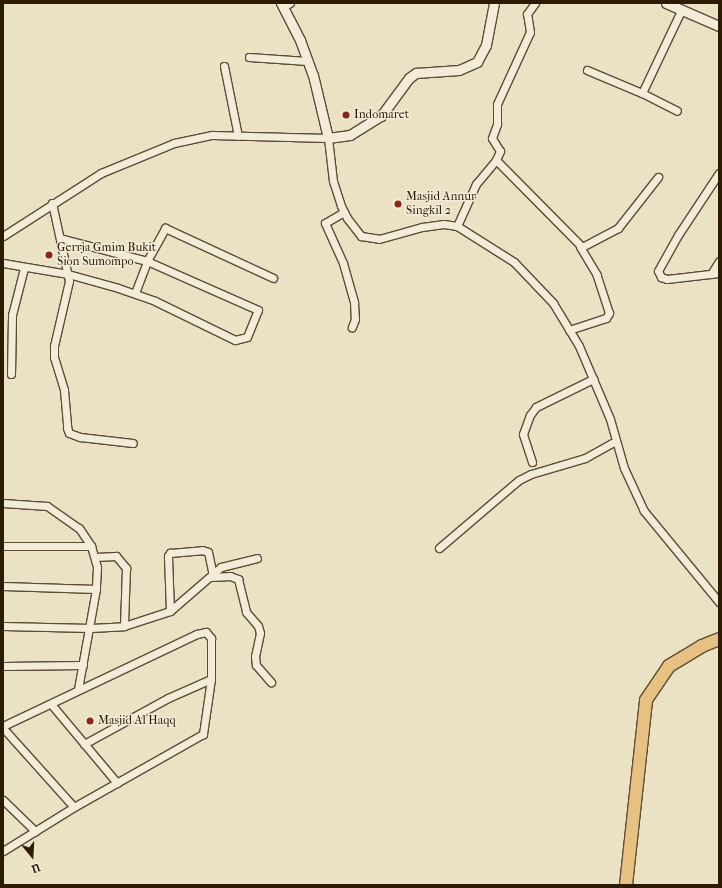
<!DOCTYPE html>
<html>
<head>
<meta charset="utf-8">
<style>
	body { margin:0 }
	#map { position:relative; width:722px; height:888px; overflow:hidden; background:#ebe2c5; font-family:"IM FELL French Canon",serif }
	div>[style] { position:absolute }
	.roads { filter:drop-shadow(1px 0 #5c4c34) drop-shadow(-1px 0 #5c4c34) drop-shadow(0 1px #5c4c34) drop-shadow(0 -1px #5c4c34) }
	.minor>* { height:7px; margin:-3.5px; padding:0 3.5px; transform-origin:3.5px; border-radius:3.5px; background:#f2ecd9 }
	.tertiary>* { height:9px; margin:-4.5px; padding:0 4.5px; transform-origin:4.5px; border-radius:4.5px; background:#f2ecd9 }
	.trunk>* { height:12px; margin:-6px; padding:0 6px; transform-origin:6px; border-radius:6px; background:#e6c182 }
	.dots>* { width:11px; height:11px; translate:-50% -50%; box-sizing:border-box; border:2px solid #f2ecd9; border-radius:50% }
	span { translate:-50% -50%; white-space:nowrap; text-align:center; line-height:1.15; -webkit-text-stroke:3px #f2ecd9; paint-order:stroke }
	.poi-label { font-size:12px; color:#2c1a03 }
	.left { translate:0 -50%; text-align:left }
	.frame { position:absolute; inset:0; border:4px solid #2c1a03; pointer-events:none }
	.north { position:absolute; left:12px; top:836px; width:40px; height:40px; -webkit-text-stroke:3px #f2ecd9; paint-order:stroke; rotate:162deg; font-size:11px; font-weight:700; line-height:16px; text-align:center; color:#2c1a03 }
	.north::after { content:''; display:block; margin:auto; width:14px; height:18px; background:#2c1a03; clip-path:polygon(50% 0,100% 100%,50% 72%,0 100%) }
</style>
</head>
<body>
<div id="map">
	<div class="roads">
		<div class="minor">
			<div style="left:283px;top:7px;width:8px;rotate:-30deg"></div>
			<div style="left:249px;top:57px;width:58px;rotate:3.9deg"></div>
			<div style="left:224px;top:66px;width:71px;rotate:78.7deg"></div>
			<div style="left:587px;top:70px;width:60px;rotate:22.7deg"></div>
			<div style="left:642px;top:93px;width:91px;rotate:-64.6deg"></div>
			<div style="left:642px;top:93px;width:39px;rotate:27deg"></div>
			<div style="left:496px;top:160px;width:10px;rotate:-66deg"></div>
			<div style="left:500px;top:151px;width:15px;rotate:-122deg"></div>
			<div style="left:492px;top:138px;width:15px;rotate:-70deg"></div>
			<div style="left:497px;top:124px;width:20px;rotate:-90deg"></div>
			<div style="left:497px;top:104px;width:79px;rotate:-65.4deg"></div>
			<div style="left:530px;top:32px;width:18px;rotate:-99deg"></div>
			<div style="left:527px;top:14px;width:14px;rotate:-54deg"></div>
			<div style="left:719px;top:173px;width:74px;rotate:123.5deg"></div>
			<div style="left:678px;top:235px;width:41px;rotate:119.1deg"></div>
			<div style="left:658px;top:271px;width:7px;rotate:63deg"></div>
			<div style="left:661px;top:277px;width:6px;rotate:18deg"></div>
			<div style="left:667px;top:279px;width:52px;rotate:-6.6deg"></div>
			<div style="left:52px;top:203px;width:80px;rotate:77.7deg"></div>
			<div style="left:69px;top:281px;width:67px;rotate:103deg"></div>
			<div style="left:54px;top:346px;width:11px;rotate:90deg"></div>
			<div style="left:54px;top:357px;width:34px;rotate:73deg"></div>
			<div style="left:64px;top:390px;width:38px;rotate:85deg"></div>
			<div style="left:67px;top:428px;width:5px;rotate:68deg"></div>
			<div style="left:69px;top:433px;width:12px;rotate:20deg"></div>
			<div style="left:80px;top:437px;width:53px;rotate:6.5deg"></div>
			<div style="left:344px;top:212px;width:22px;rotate:150deg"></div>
			<div style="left:325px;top:223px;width:44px;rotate:65.8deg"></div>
			<div style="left:343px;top:263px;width:41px;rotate:74.2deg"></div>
			<div style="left:354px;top:302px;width:17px;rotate:87deg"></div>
			<div style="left:355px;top:319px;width:9px;rotate:111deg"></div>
			<div style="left:457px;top:226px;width:46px;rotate:-65.7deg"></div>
			<div style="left:476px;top:184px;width:31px;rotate:-50deg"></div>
			<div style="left:496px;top:160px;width:122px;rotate:45.3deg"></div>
			<div style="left:582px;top:247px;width:41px;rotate:-27.8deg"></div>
			<div style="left:618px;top:228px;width:65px;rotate:-51.9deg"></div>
			<div style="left:3px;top:236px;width:117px;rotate:-32.7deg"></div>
			<div style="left:101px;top:173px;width:79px;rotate:-22.3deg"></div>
			<div style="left:174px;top:143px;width:39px;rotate:-12deg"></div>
			<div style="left:212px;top:135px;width:116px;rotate:1.5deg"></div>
			<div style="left:328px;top:138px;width:43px;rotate:83.4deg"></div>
			<div style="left:333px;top:181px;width:26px;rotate:72deg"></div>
			<div style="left:341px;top:206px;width:13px;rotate:63deg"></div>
			<div style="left:347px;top:218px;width:23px;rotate:52deg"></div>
			<div style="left:361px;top:236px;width:18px;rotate:9deg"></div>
			<div style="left:379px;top:239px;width:45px;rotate:-15.6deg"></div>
			<div style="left:422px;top:227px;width:22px;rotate:-8deg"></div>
			<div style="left:444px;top:224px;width:13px;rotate:9deg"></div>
			<div style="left:457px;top:226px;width:67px;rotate:32.3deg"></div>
			<div style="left:514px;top:262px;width:57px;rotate:46.4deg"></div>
			<div style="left:553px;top:303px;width:50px;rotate:58.8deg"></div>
			<div style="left:579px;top:346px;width:79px;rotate:67deg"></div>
			<div style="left:610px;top:419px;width:51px;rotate:74.1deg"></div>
			<div style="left:624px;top:468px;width:47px;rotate:65.1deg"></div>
			<div style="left:644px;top:511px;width:118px;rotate:50.5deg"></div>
			<div style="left:3px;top:263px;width:66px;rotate:9.6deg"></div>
			<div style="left:68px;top:274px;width:52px;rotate:15.6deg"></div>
			<div style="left:118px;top:288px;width:39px;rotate:19deg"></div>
			<div style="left:155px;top:301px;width:89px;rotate:26deg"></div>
			<div style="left:235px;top:340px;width:12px;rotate:-14deg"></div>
			<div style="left:247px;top:337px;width:29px;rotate:-68deg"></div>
			<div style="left:258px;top:310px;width:121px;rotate:-156.2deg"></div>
			<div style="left:147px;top:261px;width:90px;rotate:-165.2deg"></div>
			<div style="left:711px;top:274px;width:15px;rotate:-58deg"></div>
			<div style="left:135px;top:293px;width:34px;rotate:-69deg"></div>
			<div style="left:147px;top:261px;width:38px;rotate:-61deg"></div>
			<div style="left:165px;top:228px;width:119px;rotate:24.8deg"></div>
			<div style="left:569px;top:330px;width:39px;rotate:-18deg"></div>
			<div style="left:606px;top:318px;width:6px;rotate:-59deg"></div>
			<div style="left:609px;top:313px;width:40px;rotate:-108deg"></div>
			<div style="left:597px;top:275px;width:33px;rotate:-121deg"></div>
			<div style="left:11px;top:374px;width:59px;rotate:-89deg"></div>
			<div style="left:12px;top:315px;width:49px;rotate:-75.7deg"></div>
			<div style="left:532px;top:462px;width:29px;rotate:-108deg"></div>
			<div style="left:523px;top:434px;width:20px;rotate:-70deg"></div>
			<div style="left:530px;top:415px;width:10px;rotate:-53deg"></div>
			<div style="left:536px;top:407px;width:64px;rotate:-26.2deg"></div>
			<div style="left:3px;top:503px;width:44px;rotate:3.9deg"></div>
			<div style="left:47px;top:506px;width:39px;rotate:35deg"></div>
			<div style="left:79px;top:528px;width:22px;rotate:56deg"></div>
			<div style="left:91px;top:546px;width:22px;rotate:74deg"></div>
			<div style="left:97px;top:567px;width:22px;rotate:93deg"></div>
			<div style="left:96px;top:589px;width:102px;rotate:100.2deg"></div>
			<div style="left:3px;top:546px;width:88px"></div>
			<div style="left:439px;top:548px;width:105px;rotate:-40.4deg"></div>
			<div style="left:519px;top:480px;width:13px;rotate:-27deg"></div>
			<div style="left:531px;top:474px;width:56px;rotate:-16.5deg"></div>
			<div style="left:585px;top:458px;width:35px;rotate:-29deg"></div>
			<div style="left:95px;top:557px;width:21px;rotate:-3deg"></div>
			<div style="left:116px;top:556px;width:16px;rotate:50deg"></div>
			<div style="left:126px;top:568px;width:58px;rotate:92deg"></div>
			<div style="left:211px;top:577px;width:19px;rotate:-3deg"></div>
			<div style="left:230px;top:576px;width:9px;rotate:21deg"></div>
			<div style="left:238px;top:579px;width:34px;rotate:76deg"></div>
			<div style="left:246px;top:612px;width:18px;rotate:49deg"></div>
			<div style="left:258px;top:626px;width:7px;rotate:74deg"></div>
			<div style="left:260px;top:633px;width:24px;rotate:102deg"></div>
			<div style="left:255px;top:656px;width:9px;rotate:84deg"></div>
			<div style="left:256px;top:665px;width:23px;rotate:49deg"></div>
			<div style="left:3px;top:586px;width:93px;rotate:1.8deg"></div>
			<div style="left:170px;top:611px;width:55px;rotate:-92.1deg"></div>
			<div style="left:168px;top:556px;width:4px;rotate:-56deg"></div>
			<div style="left:170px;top:553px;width:32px;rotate:-5deg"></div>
			<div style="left:202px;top:550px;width:6px;rotate:18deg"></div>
			<div style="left:208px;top:552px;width:24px;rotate:78deg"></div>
			<div style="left:3px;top:626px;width:88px;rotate:1.3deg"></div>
			<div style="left:91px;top:628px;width:33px;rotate:-3deg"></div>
			<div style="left:124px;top:626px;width:48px;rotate:-18.1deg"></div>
			<div style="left:170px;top:611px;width:67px;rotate:-40.8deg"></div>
			<div style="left:221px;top:567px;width:37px;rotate:-14deg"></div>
			<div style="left:3px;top:666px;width:80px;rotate:-0.7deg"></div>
			<div style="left:51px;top:704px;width:103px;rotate:50.1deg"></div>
			<div style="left:3px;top:726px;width:215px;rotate:-25.4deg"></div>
			<div style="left:197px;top:634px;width:9px;rotate:-13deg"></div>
			<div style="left:206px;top:632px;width:8px;rotate:50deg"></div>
			<div style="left:211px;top:638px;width:41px;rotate:90deg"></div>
			<div style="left:211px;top:679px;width:56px;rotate:98.3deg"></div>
			<div style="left:203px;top:734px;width:148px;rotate:150.5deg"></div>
			<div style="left:74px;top:807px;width:84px;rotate:148.2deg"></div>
			<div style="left:3px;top:728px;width:106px;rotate:48.1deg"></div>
			<div style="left:84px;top:744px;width:96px;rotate:-28.7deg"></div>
			<div style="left:168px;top:698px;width:47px;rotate:-23.8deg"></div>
			<div style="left:3px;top:800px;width:45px;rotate:44.1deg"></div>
		</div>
		<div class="tertiary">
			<div style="left:281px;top:3px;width:42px;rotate:62.8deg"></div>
			<div style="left:300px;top:40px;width:37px;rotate:70deg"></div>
			<div style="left:313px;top:75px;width:65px;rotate:76.6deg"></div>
			<div style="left:328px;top:138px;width:22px;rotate:-8deg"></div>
			<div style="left:350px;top:135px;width:36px;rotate:-32deg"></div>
			<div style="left:381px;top:116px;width:47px;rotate:-53.6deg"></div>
			<div style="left:409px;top:78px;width:9px;rotate:-36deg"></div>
			<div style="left:416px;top:73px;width:43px;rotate:-4deg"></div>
			<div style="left:459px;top:70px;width:20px;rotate:-24deg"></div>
			<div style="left:477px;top:62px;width:19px;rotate:-62deg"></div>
			<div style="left:486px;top:45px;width:43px;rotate:-79.2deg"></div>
			<div style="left:666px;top:3px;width:58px;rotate:23.5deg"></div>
		</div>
		<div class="trunk">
			<div style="left:626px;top:885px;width:186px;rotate:-83.8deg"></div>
			<div style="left:646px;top:700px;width:41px;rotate:-55.9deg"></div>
			<div style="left:669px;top:666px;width:39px;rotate:-31deg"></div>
			<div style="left:702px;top:646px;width:18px;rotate:-22deg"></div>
		</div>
	</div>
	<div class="dots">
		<div style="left:346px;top:115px;background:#8f2418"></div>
		<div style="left:398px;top:204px;background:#8f2418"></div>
		<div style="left:49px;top:255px;background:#8f2418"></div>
		<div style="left:90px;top:721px;background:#8f2418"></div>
	</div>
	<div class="poi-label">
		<span class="left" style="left:354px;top:115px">Indomaret</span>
		<span class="left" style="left:406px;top:204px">Masjid Annur<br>Singkil 2</span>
		<span class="left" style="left:57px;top:255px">Gerrja Gmim Bukit<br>Sion Sumompo</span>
		<span class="left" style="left:98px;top:721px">Masjid Al Haqq</span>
	</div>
	<div class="frame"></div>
	<div class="north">U</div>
</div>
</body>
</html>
